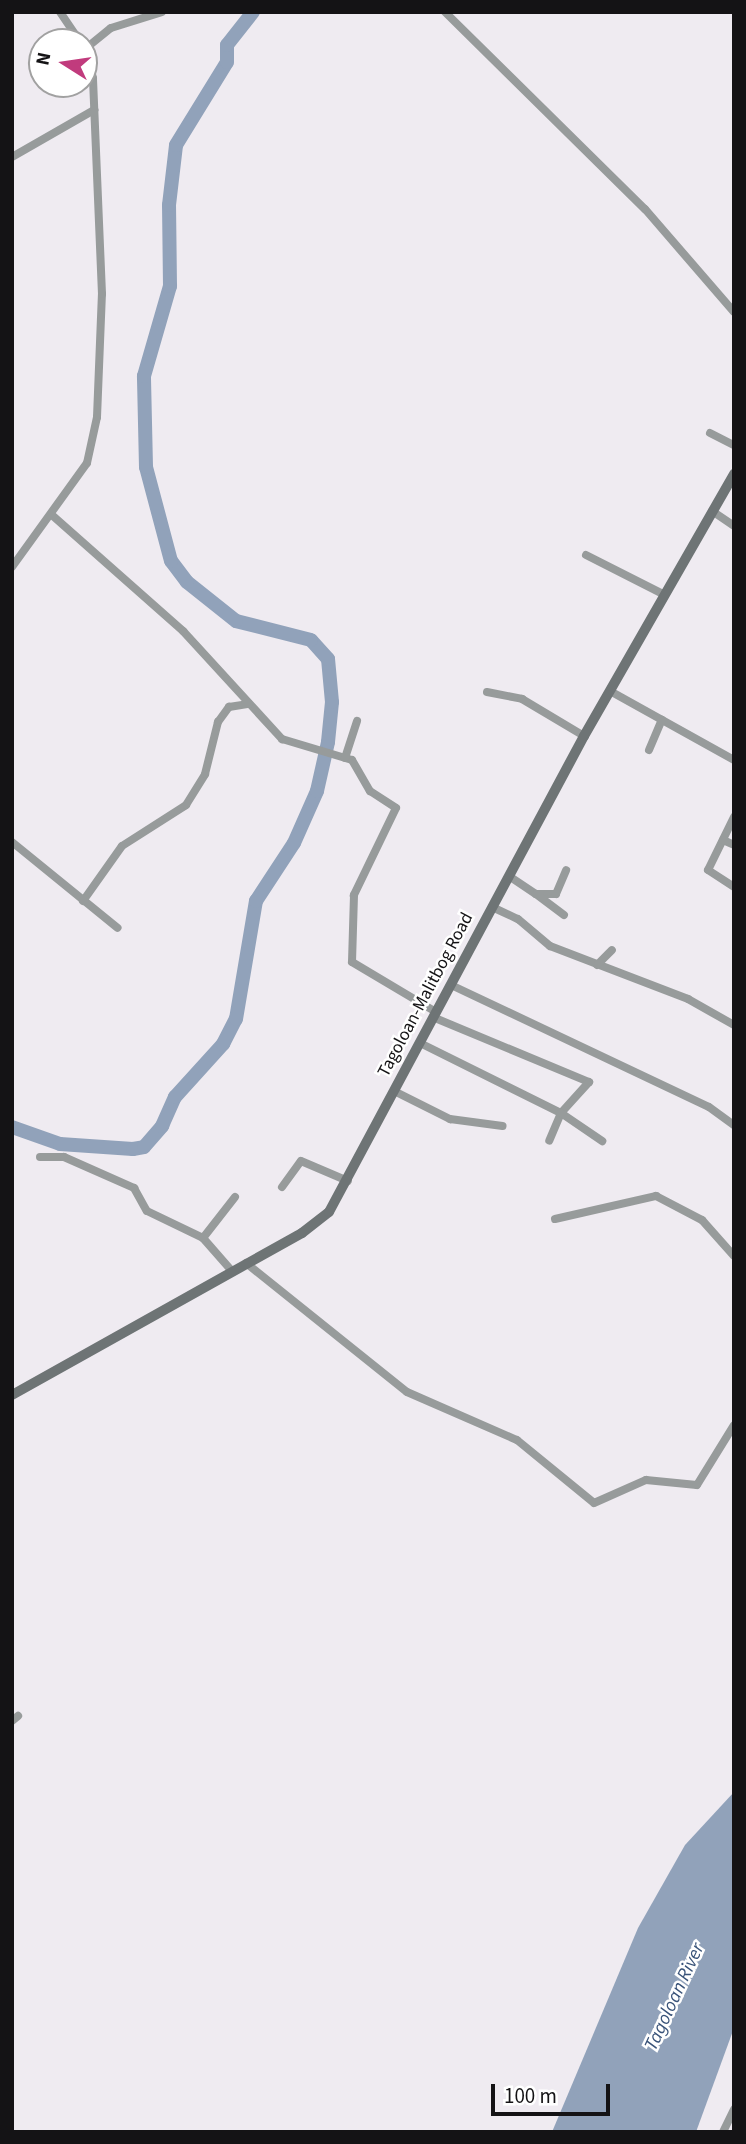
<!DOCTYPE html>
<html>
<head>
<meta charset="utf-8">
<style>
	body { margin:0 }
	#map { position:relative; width:746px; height:2144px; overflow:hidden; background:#efebf1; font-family:"Source Sans 3",sans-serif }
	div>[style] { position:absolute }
	.water>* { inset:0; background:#91a2ba }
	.river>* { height:14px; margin:-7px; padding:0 7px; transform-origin:7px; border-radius:7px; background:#91a2ba }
	.street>* { height:8px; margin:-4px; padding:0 4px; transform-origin:4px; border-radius:4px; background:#979b9b }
	.secondary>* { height:10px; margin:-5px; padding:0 5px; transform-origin:5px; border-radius:5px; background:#6e7475 }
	span { translate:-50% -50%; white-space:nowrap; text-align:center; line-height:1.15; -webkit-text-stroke:5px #fff; paint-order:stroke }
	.street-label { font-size:18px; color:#141315 }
	.water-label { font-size:19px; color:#395379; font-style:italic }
	.frame { position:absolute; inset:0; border:14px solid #141315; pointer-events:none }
	.north { position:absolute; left:28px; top:28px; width:70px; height:70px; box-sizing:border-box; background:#fff; border:2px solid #a1a1a1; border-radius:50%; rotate:282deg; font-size:19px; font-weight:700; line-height:28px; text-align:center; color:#141315 }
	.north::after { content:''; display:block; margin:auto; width:24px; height:32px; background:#c13b7d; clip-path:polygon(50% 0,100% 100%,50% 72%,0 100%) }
	.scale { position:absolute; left:491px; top:2084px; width:119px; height:32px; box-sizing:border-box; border:4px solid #141315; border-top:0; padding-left:9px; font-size:21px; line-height:24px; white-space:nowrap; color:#141315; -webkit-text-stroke:5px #fff; paint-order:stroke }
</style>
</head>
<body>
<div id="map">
	<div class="water">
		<div style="clip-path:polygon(734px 1792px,734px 2028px,696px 2132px,552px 2132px,638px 1928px,685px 1845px)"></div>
	</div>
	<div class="river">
		<div style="left:12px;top:1127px;width:51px;rotate:19.5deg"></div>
		<div style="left:60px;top:1144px;width:73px;rotate:3.9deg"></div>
		<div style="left:133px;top:1149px;width:11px;rotate:-10deg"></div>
		<div style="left:144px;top:1147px;width:28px;rotate:-49deg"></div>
		<div style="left:162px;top:1126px;width:32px;rotate:-66deg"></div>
		<div style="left:175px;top:1097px;width:72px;rotate:-47.8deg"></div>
		<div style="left:223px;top:1044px;width:28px;rotate:-63deg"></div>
		<div style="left:236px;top:1019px;width:120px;rotate:-80.4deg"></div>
		<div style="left:256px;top:901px;width:69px;rotate:-56.8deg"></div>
		<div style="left:294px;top:843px;width:57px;rotate:-66.1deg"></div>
		<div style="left:317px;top:791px;width:50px;rotate:-77.3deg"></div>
		<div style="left:328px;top:742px;width:40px;rotate:-84.3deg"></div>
		<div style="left:332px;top:702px;width:43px;rotate:-95.3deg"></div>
		<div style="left:328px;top:659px;width:25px;rotate:-132deg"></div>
		<div style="left:311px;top:640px;width:77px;rotate:-165.8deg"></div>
		<div style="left:236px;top:621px;width:63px;rotate:-141.5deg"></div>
		<div style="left:187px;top:582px;width:26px;rotate:-127deg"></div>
		<div style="left:171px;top:561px;width:97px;rotate:-104.9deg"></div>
		<div style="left:146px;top:467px;width:91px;rotate:-91.3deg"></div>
		<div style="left:144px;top:376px;width:94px;rotate:-73.9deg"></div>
		<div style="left:170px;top:286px;width:81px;rotate:-90.7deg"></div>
		<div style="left:169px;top:205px;width:60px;rotate:-83.3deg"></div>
		<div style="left:176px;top:145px;width:97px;rotate:-58.4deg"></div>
		<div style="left:227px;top:62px;width:17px;rotate:-90deg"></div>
		<div style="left:227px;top:45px;width:42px;rotate:-51.8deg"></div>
	</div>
	<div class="street">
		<div style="left:60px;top:12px;width:36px;rotate:56deg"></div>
		<div style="left:445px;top:12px;width:281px;rotate:44.6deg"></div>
		<div style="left:645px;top:209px;width:136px;rotate:49.2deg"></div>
		<div style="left:12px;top:157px;width:95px;rotate:-29.8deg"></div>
		<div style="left:710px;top:433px;width:27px;rotate:27deg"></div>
		<div style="left:712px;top:511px;width:27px;rotate:34deg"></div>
		<div style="left:53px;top:516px;width:174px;rotate:41.5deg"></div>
		<div style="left:183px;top:631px;width:147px;rotate:47.5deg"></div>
		<div style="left:282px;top:739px;width:73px;rotate:16.7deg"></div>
		<div style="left:352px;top:760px;width:36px;rotate:60deg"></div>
		<div style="left:370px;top:791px;width:31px;rotate:33deg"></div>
		<div style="left:396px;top:808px;width:97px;rotate:115.8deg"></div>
		<div style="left:354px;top:895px;width:67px;rotate:91.7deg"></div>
		<div style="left:352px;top:962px;width:98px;rotate:30.8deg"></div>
		<div style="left:586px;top:555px;width:86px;rotate:26.9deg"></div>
		<div style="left:12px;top:567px;width:128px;rotate:-54.2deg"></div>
		<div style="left:87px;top:463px;width:47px;rotate:-77.7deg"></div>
		<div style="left:97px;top:417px;width:123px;rotate:-87.7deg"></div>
		<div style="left:102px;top:294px;width:216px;rotate:-92.4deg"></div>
		<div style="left:93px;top:78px;width:30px;rotate:-105deg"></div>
		<div style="left:85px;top:49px;width:33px;rotate:-39deg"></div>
		<div style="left:111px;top:28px;width:53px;rotate:-17.4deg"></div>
		<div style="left:610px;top:691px;width:142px;rotate:29.1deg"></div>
		<div style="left:487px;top:692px;width:36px;rotate:11deg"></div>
		<div style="left:522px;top:699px;width:72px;rotate:30.8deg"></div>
		<div style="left:649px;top:750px;width:33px;rotate:-67deg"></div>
		<div style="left:345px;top:758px;width:39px;rotate:-72deg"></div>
		<div style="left:734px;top:817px;width:59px;rotate:116.1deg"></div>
		<div style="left:708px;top:870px;width:31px;rotate:33deg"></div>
		<div style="left:723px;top:840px;width:12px;rotate:24deg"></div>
		<div style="left:12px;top:842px;width:136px;rotate:39.1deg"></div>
		<div style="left:509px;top:876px;width:32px;rotate:34deg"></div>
		<div style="left:536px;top:894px;width:20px"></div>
		<div style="left:556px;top:894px;width:26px;rotate:-67deg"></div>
		<div style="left:536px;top:894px;width:35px;rotate:37deg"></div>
		<div style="left:83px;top:901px;width:67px;rotate:-54.7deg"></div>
		<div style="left:122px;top:846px;width:76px;rotate:-32.6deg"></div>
		<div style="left:186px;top:805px;width:36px;rotate:-58deg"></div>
		<div style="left:205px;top:774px;width:54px;rotate:-76deg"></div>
		<div style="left:218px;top:722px;width:19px;rotate:-54deg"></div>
		<div style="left:229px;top:707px;width:20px;rotate:-9deg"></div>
		<div style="left:492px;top:907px;width:29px;rotate:25deg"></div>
		<div style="left:518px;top:919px;width:42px;rotate:40.2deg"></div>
		<div style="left:550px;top:946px;width:148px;rotate:21deg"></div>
		<div style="left:688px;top:999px;width:53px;rotate:29.5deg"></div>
		<div style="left:597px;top:965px;width:21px;rotate:-45deg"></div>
		<div style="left:451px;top:985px;width:285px;rotate:25.3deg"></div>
		<div style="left:709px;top:1107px;width:31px;rotate:36deg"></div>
		<div style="left:435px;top:1018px;width:167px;rotate:22.6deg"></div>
		<div style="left:589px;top:1082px;width:42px;rotate:132.1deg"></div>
		<div style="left:561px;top:1113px;width:30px;rotate:113deg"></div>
		<div style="left:420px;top:1043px;width:157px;rotate:26.4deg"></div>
		<div style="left:561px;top:1113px;width:50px;rotate:34.3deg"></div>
		<div style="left:394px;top:1091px;width:63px;rotate:26.6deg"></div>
		<div style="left:450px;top:1119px;width:53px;rotate:7.5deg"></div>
		<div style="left:40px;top:1157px;width:24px"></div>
		<div style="left:64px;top:1157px;width:77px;rotate:23.9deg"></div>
		<div style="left:134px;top:1188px;width:26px;rotate:61deg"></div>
		<div style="left:147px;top:1211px;width:62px;rotate:25.7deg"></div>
		<div style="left:203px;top:1238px;width:43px;rotate:48.8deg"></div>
		<div style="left:282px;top:1187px;width:32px;rotate:-54deg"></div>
		<div style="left:301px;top:1161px;width:51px;rotate:23.1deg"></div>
		<div style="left:555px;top:1219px;width:104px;rotate:-12.8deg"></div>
		<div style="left:656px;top:1196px;width:52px;rotate:27.6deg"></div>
		<div style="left:702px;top:1220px;width:48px;rotate:48.4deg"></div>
		<div style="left:203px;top:1238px;width:52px;rotate:-52deg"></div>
		<div style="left:246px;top:1263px;width:206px;rotate:38.7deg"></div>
		<div style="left:407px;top:1392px;width:120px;rotate:23.6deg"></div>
		<div style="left:517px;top:1440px;width:99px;rotate:39.3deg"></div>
		<div style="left:594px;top:1503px;width:57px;rotate:-23.9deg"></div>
		<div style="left:646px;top:1480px;width:51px;rotate:5.6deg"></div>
		<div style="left:697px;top:1485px;width:70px;rotate:-58.3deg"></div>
		<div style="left:12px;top:1721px;width:8px;rotate:-40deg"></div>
		<div style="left:723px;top:2132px;width:25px;rotate:-64deg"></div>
	</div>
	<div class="secondary">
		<div style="left:12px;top:1395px;width:332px;rotate:-29.2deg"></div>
		<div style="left:302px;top:1233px;width:34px;rotate:-38deg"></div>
		<div style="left:329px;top:1212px;width:540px;rotate:-61.82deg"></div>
		<div style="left:584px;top:736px;width:302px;rotate:-60.2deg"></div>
	</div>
	<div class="street-label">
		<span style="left:426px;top:995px;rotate:-62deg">Tagoloan-Malitbog Road</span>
	</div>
	<div class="water-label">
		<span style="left:675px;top:1997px;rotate:-65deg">Tagoloan River</span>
	</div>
	<div class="frame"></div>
	<div class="north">N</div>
	<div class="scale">100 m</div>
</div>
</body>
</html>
